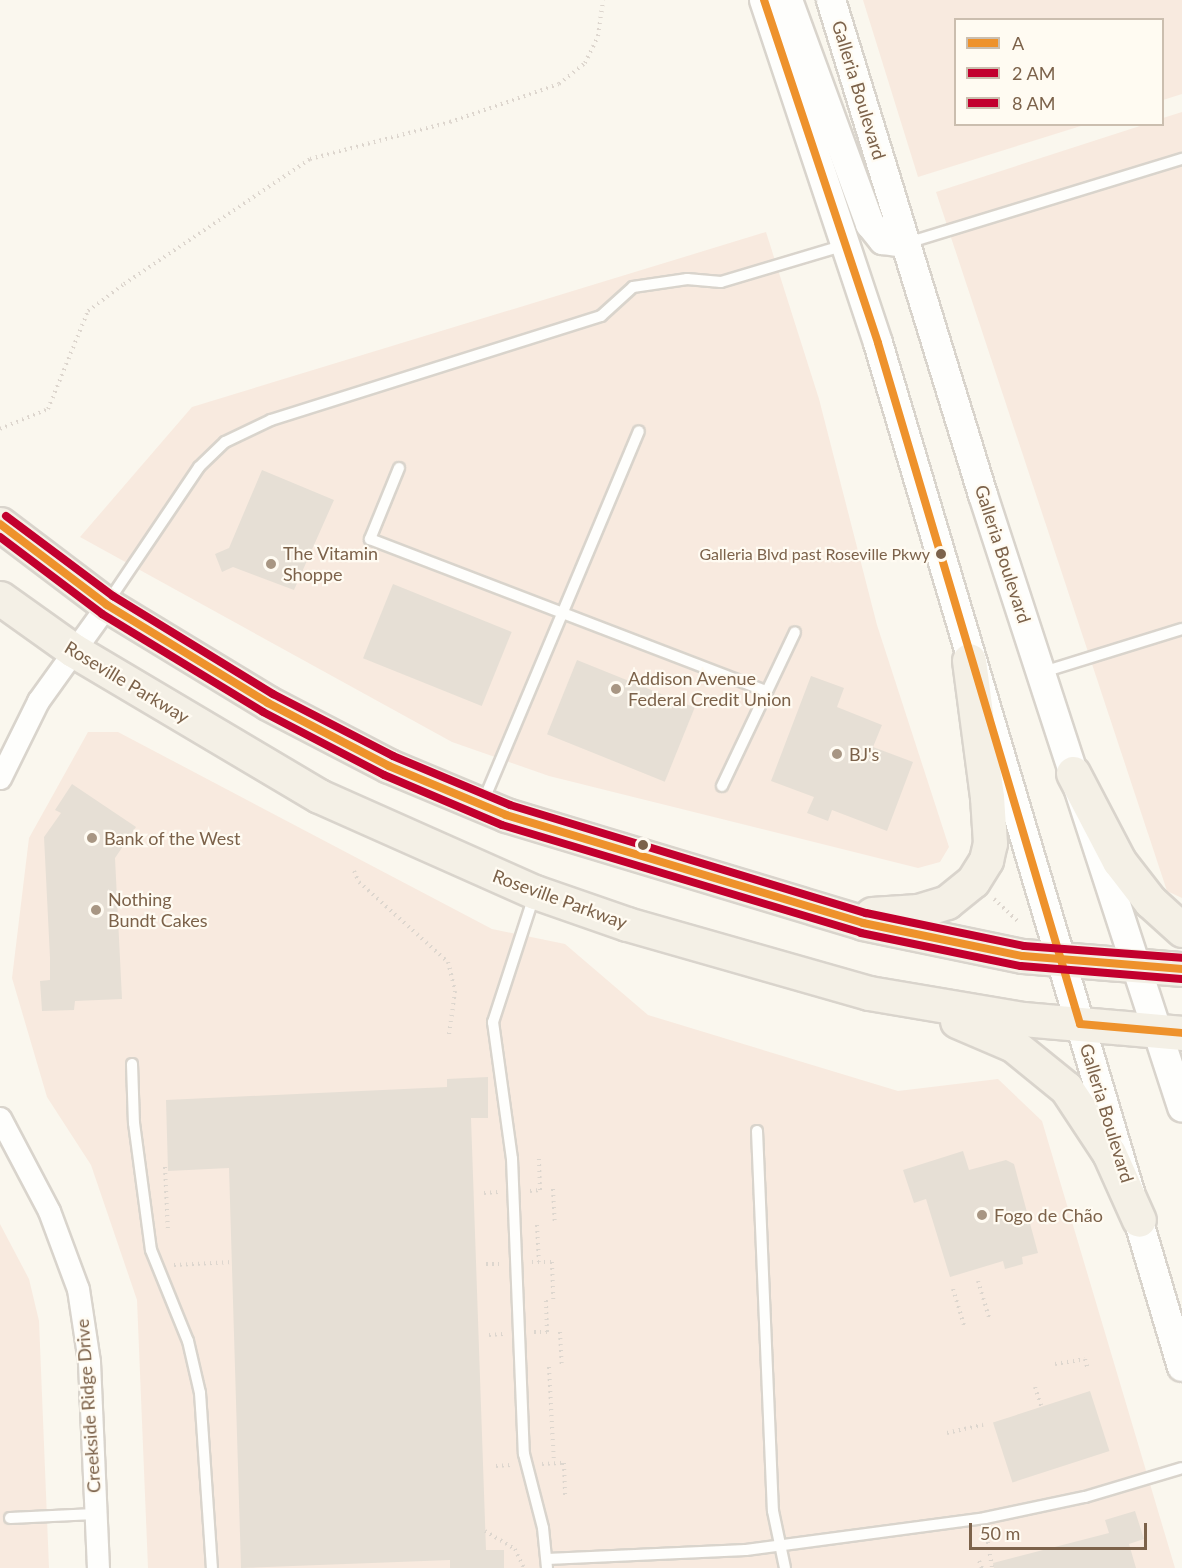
<!DOCTYPE html>
<html>
<head>
<meta charset="utf-8">
<style>
	body { margin:0 }
	#map { position:relative; width:1182px; height:1568px; overflow:hidden; background:#faf7ee; font-family:Lato,sans-serif }
	div>[style] { position:absolute }
	.commercial>* { inset:0; background:#f8eadf }
	.building>* { inset:0; background:#e6dfd5; transform-origin:0 0 }
	.path>* { height:4px; margin-top:-2px; transform-origin:0; background:repeating-linear-gradient(90deg,#ddd6ce 0 1.5px,transparent 0 6px) }
	.roads { filter:drop-shadow(2px 0 #d9d4cc) drop-shadow(-2px 0 #d9d4cc) drop-shadow(0 2px #d9d4cc) drop-shadow(0 -2px #d9d4cc) }
	.lane>* { height:10px; margin:-5px; padding:0 5px; transform-origin:5px; border-radius:5px; background:#fefefc }
	.street>* { height:21px; margin:-10.5px; padding:0 10.5px; transform-origin:10.5px; border-radius:10.5px; background:#fefefc }
	.secondary>* { height:28px; margin:-14px; padding:0 14px; transform-origin:14px; border-radius:14px; background:#fefefc }
	.primary>* { height:33px; margin:-16.5px; padding:0 16.5px; transform-origin:16.5px; border-radius:16.5px; background:#f4f0e6 }
	.bus-1>* { height:8px; margin:-4px; padding:0 4px; transform-origin:4px; border-radius:4px; background:#ee922c }
	.bus-2>* { height:8px; margin:-4px; padding:0 4px; transform-origin:4px; border-radius:4px; background:#c2002e }
	.bus-3>* { height:8px; margin:-4px; padding:0 4px; transform-origin:4px; border-radius:4px; background:#c2002e }
	.dots>* { width:16px; height:16px; translate:-50% -50%; box-sizing:border-box; border:3px solid #fffbf2; border-radius:50% }
	span { translate:-50% -50%; white-space:nowrap; text-align:center; line-height:1.15; -webkit-text-stroke:4.5px #fffbf2; paint-order:stroke }
	.bus-label { font-size:16px; color:#7c624a }
	.right { translate:-100% -50%; text-align:right }
	.street-label { font-size:18px; color:#7c624a }
	.poi-label { font-size:18px; color:#7c624a }
	.left { translate:0 -50%; text-align:left }
	.legend { position:absolute; left:954px; top:18px; width:210px; height:108px; box-sizing:border-box; background:#fffbf2; border:2px solid #cbbeaf; margin:0; padding:8px 10px; list-style:none; font-size:18px; color:#7c624a }
	.legend li { display:flex; align-items:center; gap:12px; height:30px }
	.legend b { width:30px; border:2px solid #cbbeaf }
	.scale { position:absolute; left:969px; top:1523px; width:178px; height:27px; box-sizing:border-box; border:3px solid #7c624a; border-top:0; padding-left:8px; font-size:18px; line-height:21px; white-space:nowrap; color:#7c624a; -webkit-text-stroke:4px #fffbf2; paint-order:stroke }
</style>
</head>
<body>
<div id="map">
	<div class="commercial">
		<div style="clip-path:polygon(863px 0,1182px 0,1182px 94px,1163px 100px,1162px 20px,956px 20px,956px 124px,1084px 125px,918px 177px)"></div>
		<div style="clip-path:polygon(1182px 112px,1182px 898px,1167px 891px,936px 192px,1143px 125px,1162px 124px,1163px 118px)"></div>
		<div style="clip-path:polygon(766px 232px,819px 399px,877px 625px,949px 847px,940px 862px,918px 868px,549px 776px,452px 742px,80px 537px,192px 407px)"></div>
		<div style="clip-path:polygon(88px 732px,118px 732px,492px 929px,565px 944px,648px 1015px,898px 1091px,998px 1079px,1042px 1121px,1175px 1568px,148px 1568px,137px 1300px,91px 1165px,47px 1097px,12px 978px,29px 838px)"></div>
		<div style="clip-path:polygon(0 1224px,29px 1279px,39px 1321px,49px 1568px,0 1568px)"></div>
	</div>
	<div class="building">
		<div style="clip-path:polygon(262px 470px,334px 500px,294px 590px,233px 567px,222px 572px,215px 554px,229px 548px)"></div>
		<div style="left:393px;top:584px;width:128px;height:80px;rotate:22deg"></div>
		<div style="left:577px;top:660px;width:127px;height:80px;rotate:22deg"></div>
		<div style="clip-path:polygon(811px 676px,844px 688px,837px 707px,882px 725px,873px 747px,913px 762px,887px 831px,832px 810px,828px 821px,807px 813px,814px 797px,771px 781px)"></div>
		<div style="clip-path:polygon(72px 784px,136px 827px,115px 858px,122px 999px,75px 1001px,74px 1010px,42px 1011px,40px 981px,50px 980px,50px 958px,44px 837px,61px 813px,55px 810px)"></div>
		<div style="clip-path:polygon(488px 1077px,488px 1118px,471px 1118px,486px 1550px,504px 1550px,504px 1568px,450px 1568px,450px 1560px,241px 1568px,229px 1168px,168px 1171px,166px 1100px,447px 1087px,447px 1079px)"></div>
		<div style="clip-path:polygon(963px 1151px,969px 1170px,1006px 1160px,1014px 1164px,1038px 1253px,1022px 1257px,1023px 1264px,1005px 1269px,1003px 1261px,950px 1277px,926px 1199px,914px 1203px,903px 1170px)"></div>
		<div style="left:1090px;top:1391px;width:63px;height:102px;rotate:72deg"></div>
		<div style="clip-path:polygon(1135px 1511px,1144px 1539px,1129px 1544px,1136px 1568px,994px 1568px,993px 1563px,1109px 1533px,1105px 1520px)"></div>
	</div>
	<div class="path">
		<div style="left:0;top:429px;width:52px;rotate:-22.6deg"></div>
		<div style="left:48px;top:409px;width:106px;rotate:-67.8deg"></div>
		<div style="left:88px;top:311px;width:45px;rotate:-36.9deg"></div>
		<div style="left:124px;top:284px;width:224px;rotate:-33.9deg"></div>
		<div style="left:310px;top:159px;width:145px;rotate:-14.8deg"></div>
		<div style="left:450px;top:122px;width:115px;rotate:-19.2deg"></div>
		<div style="left:559px;top:84px;width:33px;rotate:-39deg"></div>
		<div style="left:585px;top:63px;width:30px;rotate:-64deg"></div>
		<div style="left:598px;top:36px;width:36px;rotate:-82deg"></div>
		<div style="left:354px;top:871px;width:12px;rotate:66deg"></div>
		<div style="left:359px;top:882px;width:120px;rotate:42deg"></div>
		<div style="left:448px;top:962px;width:30px;rotate:76deg"></div>
		<div style="left:455px;top:991px;width:44px;rotate:97.8deg"></div>
		<div style="left:994px;top:899px;width:33px;rotate:43deg"></div>
		<div style="left:165px;top:1167px;width:63px;rotate:87.3deg"></div>
		<div style="left:553px;top:1189px;width:35px;rotate:87deg"></div>
		<div style="left:530px;top:1191px;width:10px;rotate:-6deg"></div>
		<div style="left:540px;top:1190px;width:31px;rotate:-92deg"></div>
		<div style="left:484px;top:1193px;width:14px;rotate:-4deg"></div>
		<div style="left:537px;top:1225px;width:37px;rotate:87deg"></div>
		<div style="left:532px;top:1262px;width:20px"></div>
		<div style="left:552px;top:1262px;width:37px;rotate:88deg"></div>
		<div style="left:486px;top:1264px;width:14px"></div>
		<div style="left:174px;top:1265px;width:58px;rotate:-3deg"></div>
		<div style="left:978px;top:1281px;width:39px;rotate:73deg"></div>
		<div style="left:953px;top:1289px;width:39px;rotate:73deg"></div>
		<div style="left:534px;top:1332px;width:13px"></div>
		<div style="left:547px;top:1332px;width:33px;rotate:-92deg"></div>
		<div style="left:560px;top:1332px;width:34px;rotate:87deg"></div>
		<div style="left:489px;top:1335px;width:14px;rotate:-4deg"></div>
		<div style="left:1055px;top:1364px;width:30px;rotate:-9deg"></div>
		<div style="left:1085px;top:1359px;width:11px;rotate:75deg"></div>
		<div style="left:549px;top:1367px;width:96px;rotate:87deg"></div>
		<div style="left:1035px;top:1387px;width:20px;rotate:72deg"></div>
		<div style="left:947px;top:1433px;width:37px;rotate:-13deg"></div>
		<div style="left:542px;top:1464px;width:22px;rotate:-3deg"></div>
		<div style="left:564px;top:1463px;width:34px;rotate:88deg"></div>
		<div style="left:496px;top:1466px;width:15px;rotate:-4deg"></div>
		<div style="left:485px;top:1531px;width:35px;rotate:31deg"></div>
		<div style="left:515px;top:1549px;width:21px;rotate:65deg"></div>
		<div style="left:987px;top:1536px;width:32px;rotate:81deg"></div>
		<div style="left:979px;top:1561px;width:8px;rotate:67deg"></div>
	</div>
	<div class="roads">
		<div class="lane">
			<div style="left:907px;top:243px;width:288px;rotate:-17deg"></div>
			<div style="left:399px;top:468px;width:77px;rotate:112.2deg"></div>
			<div style="left:370px;top:539px;width:425px;rotate:21deg"></div>
			<div style="left:108px;top:602px;width:163px;rotate:-56deg"></div>
			<div style="left:199px;top:467px;width:36px;rotate:-44deg"></div>
			<div style="left:225px;top:442px;width:51px;rotate:-25.6deg"></div>
			<div style="left:271px;top:420px;width:346px;rotate:-17.5deg"></div>
			<div style="left:601px;top:316px;width:43px;rotate:-42.2deg"></div>
			<div style="left:633px;top:287px;width:55px;rotate:-8.4deg"></div>
			<div style="left:687px;top:279px;width:34px;rotate:5deg"></div>
			<div style="left:721px;top:282px;width:129px;rotate:-16.6deg"></div>
			<div style="left:1043px;top:672px;width:145px;rotate:-17.2deg"></div>
			<div style="left:722px;top:786px;width:170px;rotate:-64.6deg"></div>
			<div style="left:483px;top:802px;width:402px;rotate:-67.2deg"></div>
			<div style="left:534px;top:896px;width:133px;rotate:108deg"></div>
			<div style="left:493px;top:1022px;width:138px;rotate:82.1deg"></div>
			<div style="left:512px;top:1159px;width:295px;rotate:87.7deg"></div>
			<div style="left:524px;top:1454px;width:76px;rotate:75.6deg"></div>
			<div style="left:543px;top:1528px;width:40px;rotate:84.3deg"></div>
			<div style="left:132px;top:1064px;width:59px;rotate:88.1deg"></div>
			<div style="left:134px;top:1123px;width:128px;rotate:82.4deg"></div>
			<div style="left:151px;top:1250px;width:98px;rotate:67.9deg"></div>
			<div style="left:188px;top:1341px;width:53px;rotate:77deg"></div>
			<div style="left:200px;top:1393px;width:175px;rotate:86.1deg"></div>
			<div style="left:757px;top:1131px;width:380px;rotate:87.6deg"></div>
			<div style="left:773px;top:1511px;width:58px;rotate:78.1deg"></div>
			<div style="left:10px;top:1518px;width:85px;rotate:-2.7deg"></div>
			<div style="left:547px;top:1559px;width:199px;rotate:-2.6deg"></div>
			<div style="left:746px;top:1550px;width:241px;rotate:-7.6deg"></div>
			<div style="left:985px;top:1518px;width:102px;rotate:-11.9deg"></div>
			<div style="left:1085px;top:1497px;width:101px;rotate:-16.6deg"></div>
		</div>
		<div class="street">
			<div style="left:0;top:778px;width:86px;rotate:-63.7deg"></div>
			<div style="left:38px;top:701px;width:118px;rotate:-54.3deg"></div>
			<div style="left:0;top:1118px;width:105px;rotate:62.2deg"></div>
			<div style="left:49px;top:1211px;width:83px;rotate:69.6deg"></div>
			<div style="left:78px;top:1289px;width:74px;rotate:81.4deg"></div>
			<div style="left:89px;top:1362px;width:206px;rotate:87.5deg"></div>
		</div>
		<div class="secondary">
			<div style="left:764px;top:0;width:361px;rotate:71.6deg"></div>
			<div style="left:878px;top:343px;width:1068px;rotate:73.47deg"></div>
			<div style="left:788px;top:0;width:239px;rotate:69.9deg"></div>
			<div style="left:870px;top:224px;width:21px;rotate:51deg"></div>
			<div style="left:883px;top:240px;width:22px;rotate:8deg"></div>
			<div style="left:831px;top:0;width:518px;rotate:72.93deg"></div>
			<div style="left:983px;top:495px;width:644px;rotate:71.99deg"></div>
		</div>
		<div class="primary">
			<div style="left:0;top:524px;width:134px;rotate:37.1deg"></div>
			<div style="left:107px;top:605px;width:188px;rotate:31.3deg"></div>
			<div style="left:268px;top:703px;width:136px;rotate:27.5deg"></div>
			<div style="left:389px;top:766px;width:127px;rotate:22.7deg"></div>
			<div style="left:506px;top:815px;width:373px;rotate:16.8deg"></div>
			<div style="left:863px;top:923px;width:163px;rotate:11.7deg"></div>
			<div style="left:1023px;top:956px;width:160px;rotate:4.7deg"></div>
			<div style="left:0;top:598px;width:90px;rotate:35.5deg"></div>
			<div style="left:73px;top:650px;width:286px;rotate:30.7deg"></div>
			<div style="left:319px;top:796px;width:236px;rotate:24deg"></div>
			<div style="left:535px;top:892px;width:97px;rotate:19.2deg"></div>
			<div style="left:627px;top:924px;width:252px;rotate:15.9deg"></div>
			<div style="left:869px;top:993px;width:156px;rotate:9.6deg"></div>
			<div style="left:1023px;top:1019px;width:160px;rotate:5deg"></div>
			<div style="left:1073px;top:773px;width:99px;rotate:62.4deg"></div>
			<div style="left:1119px;top:861px;width:51px;rotate:52.2deg"></div>
			<div style="left:1150px;top:901px;width:43px;rotate:42.2deg"></div>
			<div style="left:872px;top:914px;width:46px;rotate:-3.7deg"></div>
			<div style="left:918px;top:911px;width:30px;rotate:-17deg"></div>
			<div style="left:947px;top:902px;width:33px;rotate:-39deg"></div>
			<div style="left:973px;top:881px;width:25px;rotate:-58deg"></div>
			<div style="left:986px;top:860px;width:17px;rotate:-77deg"></div>
			<div style="left:990px;top:843px;width:46px;rotate:-93.7deg"></div>
			<div style="left:987px;top:797px;width:138px;rotate:-97.5deg"></div>
			<div style="left:957px;top:1021px;width:61px;rotate:23.2deg"></div>
			<div style="left:1013px;top:1045px;width:68px;rotate:39.1deg"></div>
			<div style="left:1066px;top:1088px;width:78px;rotate:56.5deg"></div>
			<div style="left:1109px;top:1153px;width:73px;rotate:65.9deg"></div>
		</div>
	</div>
	<div class="bus-1">
		<div style="left:764px;top:0;width:361px;rotate:71.6deg"></div>
		<div style="left:878px;top:343px;width:710px;rotate:73.48deg"></div>
		<div style="left:1080px;top:1024px;width:102px;rotate:5deg"></div>
		<div style="left:0;top:524px;width:134px;rotate:37.1deg"></div>
		<div style="left:107px;top:605px;width:188px;rotate:31.3deg"></div>
		<div style="left:268px;top:703px;width:136px;rotate:27.5deg"></div>
		<div style="left:389px;top:766px;width:127px;rotate:22.7deg"></div>
		<div style="left:506px;top:815px;width:373px;rotate:16.8deg"></div>
		<div style="left:863px;top:923px;width:163px;rotate:11.7deg"></div>
		<div style="left:1023px;top:956px;width:160px;rotate:4.7deg"></div>
	</div>
	<div class="bus-2">
		<div style="left:0;top:537px;width:128px;rotate:37deg"></div>
		<div style="left:102px;top:614px;width:188px;rotate:31.3deg"></div>
		<div style="left:263px;top:712px;width:136px;rotate:27.5deg"></div>
		<div style="left:384px;top:775px;width:128px;rotate:23deg"></div>
		<div style="left:502px;top:825px;width:375px;rotate:16.7deg"></div>
		<div style="left:861px;top:933px;width:163px;rotate:11.7deg"></div>
		<div style="left:1021px;top:966px;width:161px;rotate:4.6deg"></div>
	</div>
	<div class="bus-3">
		<div style="left:6px;top:516px;width:134px;rotate:36.8deg"></div>
		<div style="left:113px;top:596px;width:188px;rotate:31.5deg"></div>
		<div style="left:273px;top:694px;width:135px;rotate:27.3deg"></div>
		<div style="left:393px;top:756px;width:127px;rotate:22.7deg"></div>
		<div style="left:510px;top:805px;width:372px;rotate:16.9deg"></div>
		<div style="left:866px;top:913px;width:161px;rotate:11.8deg"></div>
		<div style="left:1024px;top:946px;width:158px;rotate:4.3deg"></div>
	</div>
	<div class="dots">
		<div style="left:941px;top:554px;background:#7c624a"></div>
		<div style="left:271px;top:564px;background:#a89683"></div>
		<div style="left:616px;top:689px;background:#a89683"></div>
		<div style="left:837px;top:754px;background:#a89683"></div>
		<div style="left:92px;top:838px;background:#a89683"></div>
		<div style="left:643px;top:845px;background:#7c624a"></div>
		<div style="left:96px;top:910px;background:#a89683"></div>
		<div style="left:982px;top:1215px;background:#a89683"></div>
	</div>
	<div class="bus-label">
		<span class="right" style="left:930px;top:554px">Galleria Blvd past Roseville Pkwy</span>
	</div>
	<div class="street-label">
		<span style="left:859px;top:90px;rotate:73deg">Galleria Boulevard</span>
		<span style="left:1003px;top:554px;rotate:72deg">Galleria Boulevard</span>
		<span style="left:127px;top:682px;rotate:31deg">Roseville Parkway</span>
		<span style="left:560px;top:899px;rotate:20deg">Roseville Parkway</span>
		<span style="left:1107px;top:1113px;rotate:73deg">Galleria Boulevard</span>
		<span style="left:88px;top:1406px;rotate:-94deg">Creekside Ridge Drive</span>
	</div>
	<div class="poi-label">
		<span class="left" style="left:283px;top:564px">The Vitamin<br>Shoppe</span>
		<span class="left" style="left:628px;top:689px">Addison Avenue<br>Federal Credit Union</span>
		<span class="left" style="left:849px;top:754px">BJ's</span>
		<span class="left" style="left:104px;top:838px">Bank of the West</span>
		<span class="left" style="left:108px;top:910px">Nothing<br>Bundt Cakes</span>
		<span class="left" style="left:994px;top:1215px">Fogo de Chão</span>
	</div>
	<ul class="legend">
	<li><b style="height:8px;background:#ee922c"></b>A</li>
	<li><b style="height:8px;background:#c2002e"></b>2 AM</li>
	<li><b style="height:8px;background:#c2002e"></b>8 AM</li>
	</ul>
	<div class="scale">50 m</div>
</div>
</body>
</html>
